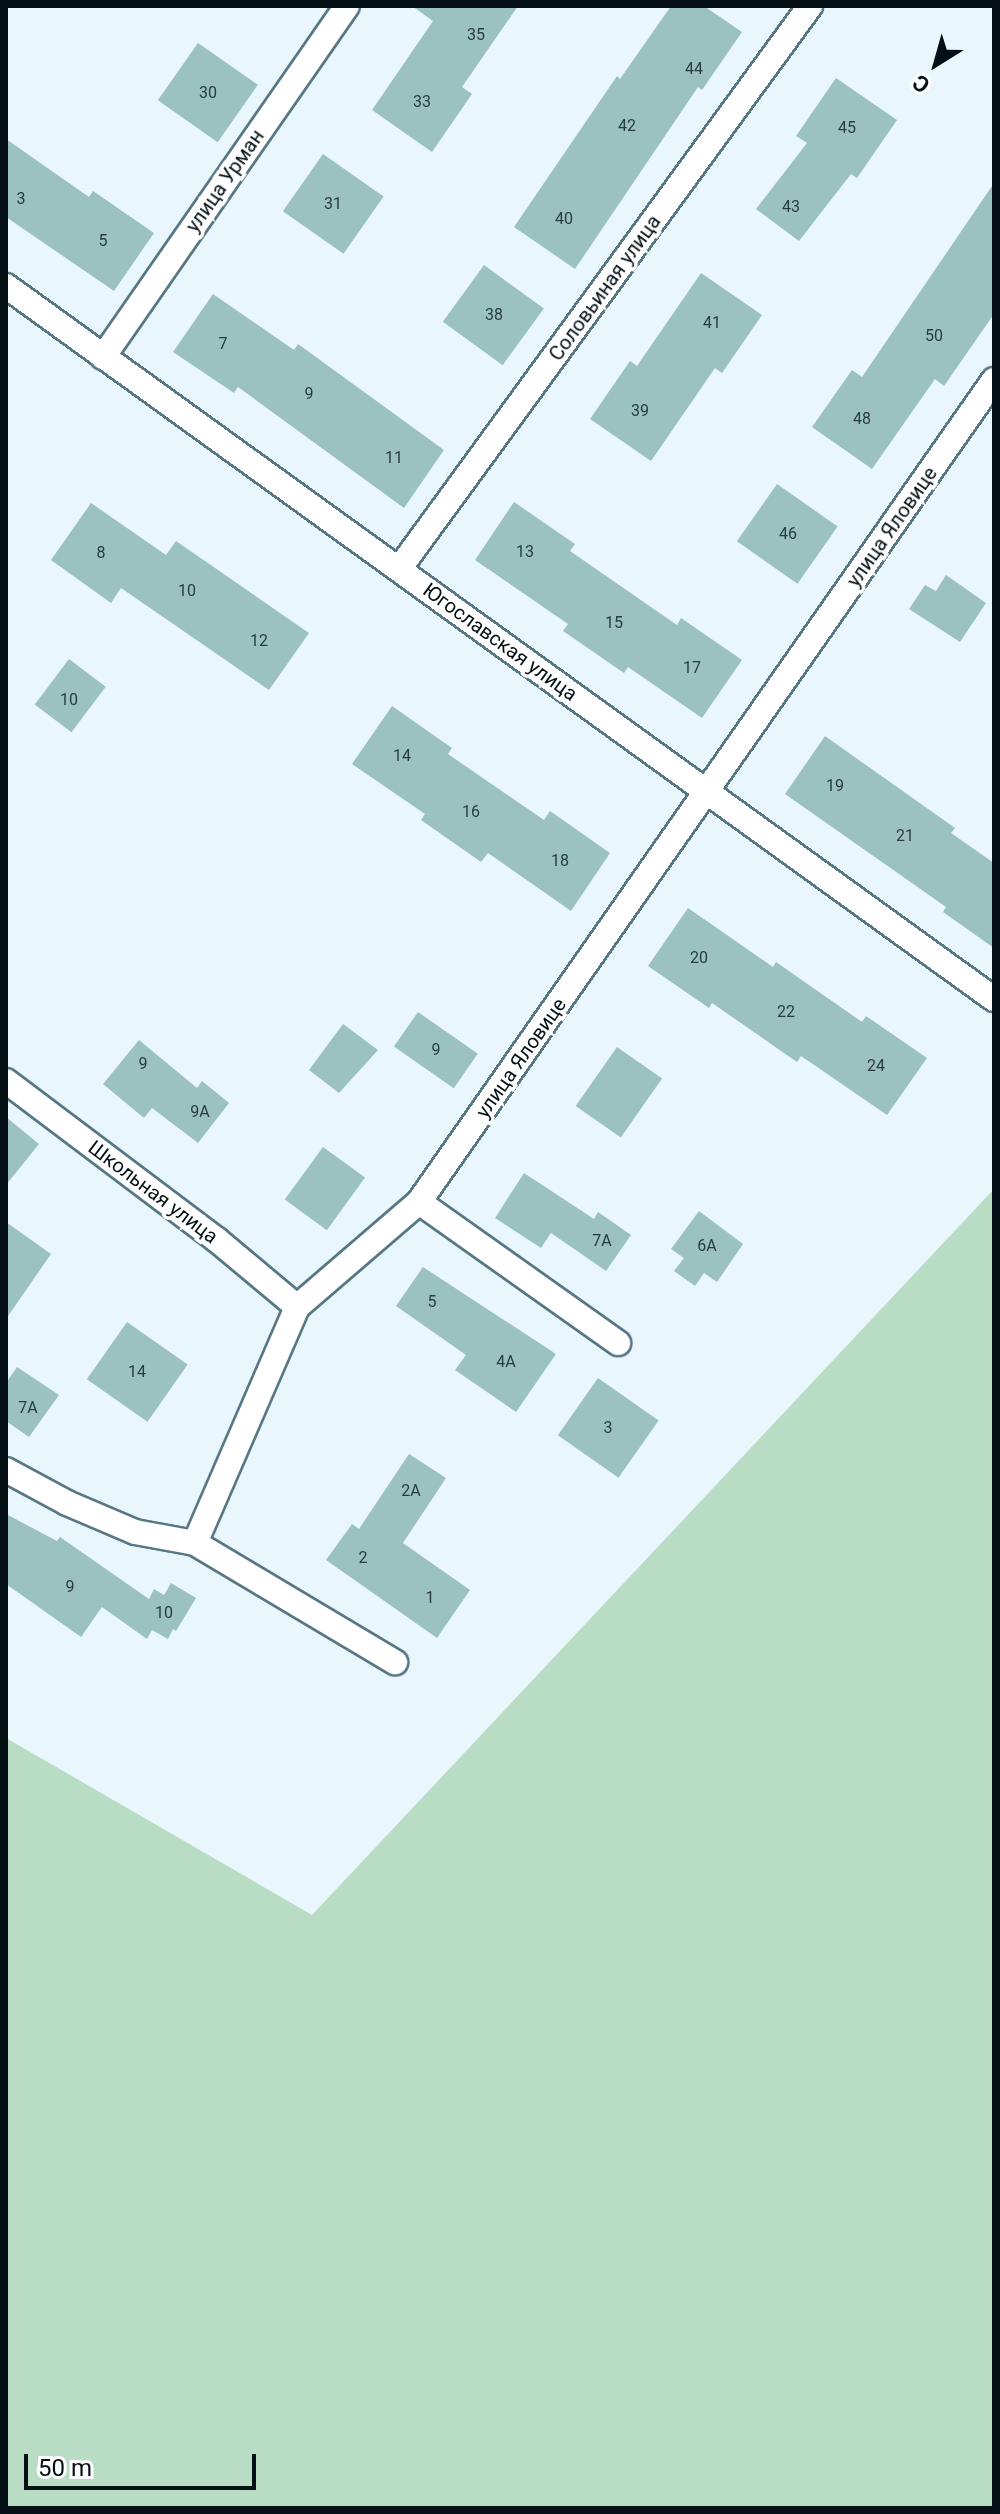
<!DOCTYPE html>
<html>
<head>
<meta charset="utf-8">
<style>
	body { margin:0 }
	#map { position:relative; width:1000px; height:2514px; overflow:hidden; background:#e9f6fc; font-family:Roboto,sans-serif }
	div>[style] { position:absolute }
	.green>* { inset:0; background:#b9dcc4 }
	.building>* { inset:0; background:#9bc2be; transform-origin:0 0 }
	.roads { filter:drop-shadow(2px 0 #577784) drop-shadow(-2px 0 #577784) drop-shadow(0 2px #577784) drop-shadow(0 -2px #577784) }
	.street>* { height:24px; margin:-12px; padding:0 12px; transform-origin:12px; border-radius:12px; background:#fff }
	span { translate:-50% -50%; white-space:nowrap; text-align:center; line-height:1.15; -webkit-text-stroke:7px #fff; paint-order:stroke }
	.number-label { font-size:16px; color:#2a3c3f }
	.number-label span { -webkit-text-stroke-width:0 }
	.street-label { font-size:20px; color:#051015 }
	.frame { position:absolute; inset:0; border:8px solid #051015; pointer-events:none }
	.north { position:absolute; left:896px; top:24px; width:80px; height:80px; -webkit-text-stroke:6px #fff; paint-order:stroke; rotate:217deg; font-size:22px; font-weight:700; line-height:32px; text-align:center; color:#051015 }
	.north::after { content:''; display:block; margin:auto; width:28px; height:36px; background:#051015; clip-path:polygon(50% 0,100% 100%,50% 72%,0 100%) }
	.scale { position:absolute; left:24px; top:2454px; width:232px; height:36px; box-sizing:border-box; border:4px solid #051015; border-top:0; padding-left:10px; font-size:24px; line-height:28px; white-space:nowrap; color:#051015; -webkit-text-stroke:6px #fff; paint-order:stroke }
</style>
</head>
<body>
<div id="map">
	<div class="green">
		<div style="clip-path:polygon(994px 1189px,994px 2508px,6px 2508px,6px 1738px,312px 1915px)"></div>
	</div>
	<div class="building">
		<div style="clip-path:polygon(412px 6px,518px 6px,462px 87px,472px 94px,432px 152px,372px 110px,433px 21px)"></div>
		<div style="clip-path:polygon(671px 6px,704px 6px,742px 32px,702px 90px,698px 87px,575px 269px,514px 227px,617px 76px,620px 79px)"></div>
		<div style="left:198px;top:43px;width:73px;height:70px;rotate:35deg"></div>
		<div style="clip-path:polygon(836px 78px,897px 120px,857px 178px,851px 174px,799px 241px,756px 209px,807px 143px,796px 136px)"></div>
		<div style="clip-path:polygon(6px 139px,89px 197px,93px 191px,154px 233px,114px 291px,6px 217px)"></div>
		<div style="left:323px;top:154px;width:74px;height:70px;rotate:35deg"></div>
		<div style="clip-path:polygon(994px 183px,994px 314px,944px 386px,935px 379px,872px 469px,812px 427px,852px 370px,862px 377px)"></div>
		<div style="left:484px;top:265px;width:74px;height:70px;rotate:36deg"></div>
		<div style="clip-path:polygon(701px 273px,762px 315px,722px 373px,715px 368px,651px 461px,590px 419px,630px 361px,637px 366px)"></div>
		<div style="clip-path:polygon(213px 294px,294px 350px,298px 344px,444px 450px,404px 508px,238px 387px,234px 393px,173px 352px)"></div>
		<div style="left:777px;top:484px;width:74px;height:70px;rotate:35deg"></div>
		<div style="clip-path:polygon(514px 502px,575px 544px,570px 551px,677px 625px,681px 618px,742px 660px,702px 718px,628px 667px,624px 673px,563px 631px,568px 624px,475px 560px)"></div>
		<div style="clip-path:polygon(91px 503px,166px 555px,176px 541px,309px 633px,269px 690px,121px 588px,111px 603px,51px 560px)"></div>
		<div style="clip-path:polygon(946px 575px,986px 603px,960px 642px,909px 609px,925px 585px,936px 591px)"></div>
		<div style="left:69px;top:659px;width:46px;height:57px;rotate:37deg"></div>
		<div style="clip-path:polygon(392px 706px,452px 748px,448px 754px,544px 820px,550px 811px,610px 853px,571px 911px,488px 853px,481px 862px,421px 820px,425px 814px,352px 764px)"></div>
		<div style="clip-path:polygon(825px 736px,955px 828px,951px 833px,994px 863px,994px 948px,943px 912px,946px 907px,785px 794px)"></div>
		<div style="clip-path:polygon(688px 908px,773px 967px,776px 962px,862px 1022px,866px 1016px,927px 1058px,887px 1115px,801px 1056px,797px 1062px,712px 1003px,709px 1008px,648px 966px)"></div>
		<div style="left:418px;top:1012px;width:73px;height:42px;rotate:35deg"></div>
		<div style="clip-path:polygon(343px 1024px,378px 1050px,339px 1093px,309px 1070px)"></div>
		<div style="clip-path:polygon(139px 1040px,197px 1088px,202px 1081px,229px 1103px,198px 1143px,152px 1108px,144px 1118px,103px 1084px)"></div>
		<div style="left:617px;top:1047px;width:55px;height:72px;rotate:35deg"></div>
		<div style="clip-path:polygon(6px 1117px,39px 1144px,6px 1185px)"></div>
		<div style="left:323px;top:1147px;width:52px;height:65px;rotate:36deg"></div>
		<div style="clip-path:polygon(524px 1173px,594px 1219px,598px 1212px,631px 1235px,606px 1271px,551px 1233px,541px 1248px,495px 1218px)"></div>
		<div style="clip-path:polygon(699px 1211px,743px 1244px,717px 1282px,704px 1273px,695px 1286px,674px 1271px,684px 1258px,671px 1249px)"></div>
		<div style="clip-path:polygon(6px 1222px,51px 1254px,6px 1319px)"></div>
		<div style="clip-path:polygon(423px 1267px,556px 1354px,516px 1412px,455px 1370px,466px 1355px,396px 1306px)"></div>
		<div style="left:127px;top:1322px;width:74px;height:70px;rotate:35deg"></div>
		<div style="clip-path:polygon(17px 1367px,59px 1395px,29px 1437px,6px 1421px,6px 1383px)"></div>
		<div style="left:598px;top:1378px;width:74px;height:70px;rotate:35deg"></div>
		<div style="clip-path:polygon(409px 1454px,446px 1478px,403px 1543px,470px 1590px,437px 1638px,326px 1560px,352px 1524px,359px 1529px)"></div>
		<div style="clip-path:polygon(6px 1514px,57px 1541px,60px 1537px,149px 1599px,154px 1589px,164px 1595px,171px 1583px,196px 1598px,176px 1631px,173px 1629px,168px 1639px,152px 1630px,147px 1639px,102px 1607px,81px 1637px,6px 1584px)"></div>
	</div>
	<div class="roads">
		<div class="street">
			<div style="left:6px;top:286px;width:1218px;rotate:35.82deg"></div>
			<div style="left:103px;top:357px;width:427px;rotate:-55.2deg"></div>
			<div style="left:399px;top:569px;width:697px;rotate:-53.87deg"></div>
			<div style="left:6px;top:1081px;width:264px;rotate:37deg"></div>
			<div style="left:217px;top:1240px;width:104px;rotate:39.9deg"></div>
			<div style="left:419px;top:1202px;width:244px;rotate:35.3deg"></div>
			<div style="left:6px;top:1470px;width:69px;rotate:28.4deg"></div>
			<div style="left:67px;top:1503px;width:74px;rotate:23.1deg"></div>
			<div style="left:135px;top:1532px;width:61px;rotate:10.4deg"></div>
			<div style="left:195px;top:1543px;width:233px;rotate:30.8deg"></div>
			<div style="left:195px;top:1543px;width:257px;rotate:-66.6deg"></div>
			<div style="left:297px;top:1307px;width:161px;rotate:-40.7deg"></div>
			<div style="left:419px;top:1202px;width:1003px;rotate:-55.03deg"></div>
		</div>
	</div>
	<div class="number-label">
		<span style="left:476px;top:35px">35</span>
		<span style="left:694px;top:69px">44</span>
		<span style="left:208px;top:93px">30</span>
		<span style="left:422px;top:102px">33</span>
		<span style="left:627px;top:126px">42</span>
		<span style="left:847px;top:128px">45</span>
		<span style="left:21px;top:199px">3</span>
		<span style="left:333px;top:204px">31</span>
		<span style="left:791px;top:207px">43</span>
		<span style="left:564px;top:219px">40</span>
		<span style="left:103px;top:241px">5</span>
		<span style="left:494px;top:315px">38</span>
		<span style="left:712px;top:323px">41</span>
		<span style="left:934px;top:336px">50</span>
		<span style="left:223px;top:344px">7</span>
		<span style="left:309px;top:394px">9</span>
		<span style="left:640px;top:411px">39</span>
		<span style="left:862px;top:419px">48</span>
		<span style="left:394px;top:458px">11</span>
		<span style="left:788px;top:534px">46</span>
		<span style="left:525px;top:552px">13</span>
		<span style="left:101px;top:553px">8</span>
		<span style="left:187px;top:591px">10</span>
		<span style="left:614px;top:623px">15</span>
		<span style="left:259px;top:641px">12</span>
		<span style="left:692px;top:668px">17</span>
		<span style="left:69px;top:700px">10</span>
		<span style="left:402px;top:756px">14</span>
		<span style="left:835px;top:786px">19</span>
		<span style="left:471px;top:812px">16</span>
		<span style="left:905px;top:836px">21</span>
		<span style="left:560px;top:861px">18</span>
		<span style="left:699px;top:958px">20</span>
		<span style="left:786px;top:1012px">22</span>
		<span style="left:436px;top:1050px">9</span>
		<span style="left:143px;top:1064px">9</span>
		<span style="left:876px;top:1066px">24</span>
		<span style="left:200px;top:1112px">9А</span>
		<span style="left:602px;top:1241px">7А</span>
		<span style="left:707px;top:1246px">6А</span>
		<span style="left:432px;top:1302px">5</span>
		<span style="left:506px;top:1362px">4А</span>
		<span style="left:137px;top:1372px">14</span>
		<span style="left:28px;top:1408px">7А</span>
		<span style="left:608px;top:1428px">3</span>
		<span style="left:411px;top:1491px">2А</span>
		<span style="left:363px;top:1558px">2</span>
		<span style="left:70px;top:1587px">9</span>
		<span style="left:430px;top:1598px">1</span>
		<span style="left:164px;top:1613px">10</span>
	</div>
	<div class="street-label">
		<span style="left:225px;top:181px;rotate:-55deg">улица Урман</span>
		<span style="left:605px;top:288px;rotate:-54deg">Соловьиная улица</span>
		<span style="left:892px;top:527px;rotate:-55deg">улица Яловице</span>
		<span style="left:500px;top:642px;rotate:36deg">Югославская улица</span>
		<span style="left:521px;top:1058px;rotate:-55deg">улица Яловице</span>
		<span style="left:153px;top:1192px;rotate:37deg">Школьная улица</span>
	</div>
	<div class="frame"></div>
	<div class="north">С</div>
	<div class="scale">50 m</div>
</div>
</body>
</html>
